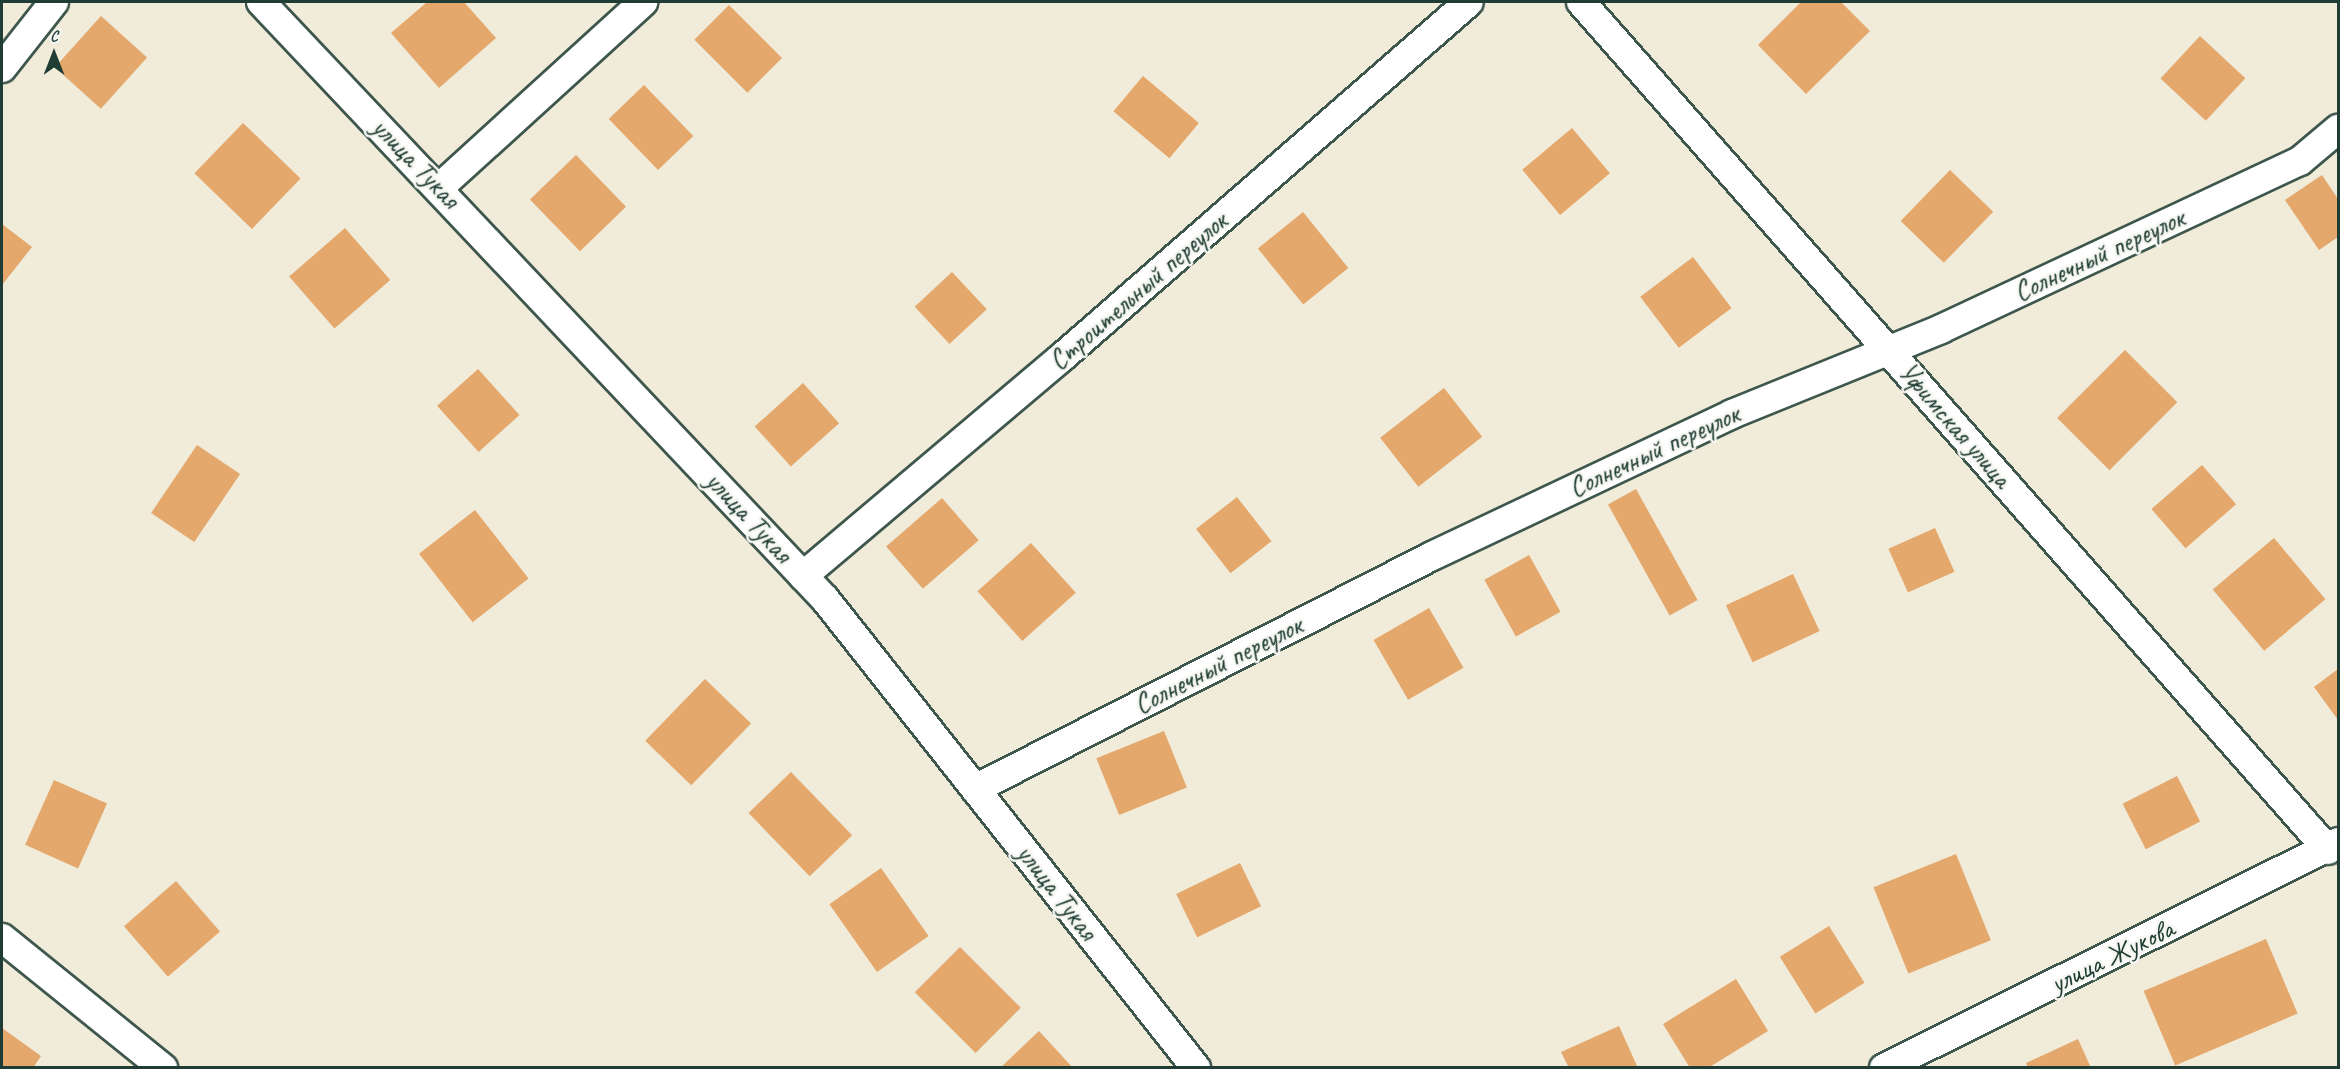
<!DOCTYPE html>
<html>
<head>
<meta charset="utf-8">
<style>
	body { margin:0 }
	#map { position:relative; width:2340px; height:1069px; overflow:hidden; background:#f1ebd9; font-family:Caveat,sans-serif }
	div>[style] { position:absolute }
	.building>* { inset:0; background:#e4a86c; transform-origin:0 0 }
	.roads { filter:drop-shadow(2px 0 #3e574d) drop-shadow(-2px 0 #3e574d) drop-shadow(0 2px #3e574d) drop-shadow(0 -2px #3e574d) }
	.street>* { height:28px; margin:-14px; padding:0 14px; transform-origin:14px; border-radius:14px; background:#fff }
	span { translate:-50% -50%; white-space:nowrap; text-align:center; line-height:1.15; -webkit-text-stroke:5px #f6f6f2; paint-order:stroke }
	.street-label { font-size:28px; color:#1f3d34 }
	.frame { position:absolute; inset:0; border:3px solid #1f3d34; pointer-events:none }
	.north { position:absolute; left:24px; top:24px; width:60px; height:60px; -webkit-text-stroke:4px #f6f6f2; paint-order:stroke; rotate:0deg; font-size:16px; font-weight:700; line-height:24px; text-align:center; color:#1f3d34 }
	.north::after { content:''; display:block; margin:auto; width:21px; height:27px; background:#1f3d34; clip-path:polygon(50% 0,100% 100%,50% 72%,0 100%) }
</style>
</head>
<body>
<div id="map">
	<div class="building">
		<div style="clip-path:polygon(427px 2px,464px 2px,496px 38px,439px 88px,391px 33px)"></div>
		<div style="clip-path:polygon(1801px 2px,1841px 2px,1870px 31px,1806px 94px,1758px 45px)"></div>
		<div style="left:729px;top:5px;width:75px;height:49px;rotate:45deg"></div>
		<div style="left:101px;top:16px;width:62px;height:69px;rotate:42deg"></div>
		<div style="left:2200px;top:36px;width:62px;height:58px;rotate:43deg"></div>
		<div style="left:1143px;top:76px;width:73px;height:46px;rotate:40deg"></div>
		<div style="left:644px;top:85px;width:71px;height:49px;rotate:46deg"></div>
		<div style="left:243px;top:123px;width:80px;height:70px;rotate:44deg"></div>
		<div style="left:1572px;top:128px;width:59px;height:65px;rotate:50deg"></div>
		<div style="left:576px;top:155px;width:72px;height:64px;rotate:46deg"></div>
		<div style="left:1950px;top:170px;width:60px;height:71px;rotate:44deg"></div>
		<div style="clip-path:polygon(2322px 175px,2338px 199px,2338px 237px,2319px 250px,2285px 200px)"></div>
		<div style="left:1303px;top:212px;width:72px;height:58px;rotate:51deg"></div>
		<div style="clip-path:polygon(2px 224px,32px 247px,2px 285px)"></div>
		<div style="left:345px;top:228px;width:69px;height:74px;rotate:49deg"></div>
		<div style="left:1693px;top:257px;width:64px;height:66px;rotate:53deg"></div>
		<div style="left:952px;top:272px;width:51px;height:51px;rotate:47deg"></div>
		<div style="left:2125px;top:350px;width:74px;height:96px;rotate:45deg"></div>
		<div style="left:478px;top:369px;width:62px;height:55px;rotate:48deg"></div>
		<div style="left:803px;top:383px;width:54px;height:65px;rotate:48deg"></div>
		<div style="left:1444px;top:388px;width:62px;height:81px;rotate:52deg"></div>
		<div style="left:197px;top:445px;width:52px;height:82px;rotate:34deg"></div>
		<div style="left:2202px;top:465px;width:52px;height:67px;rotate:49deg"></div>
		<div style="left:1636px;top:489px;width:127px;height:32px;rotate:61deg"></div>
		<div style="left:1237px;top:497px;width:56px;height:52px;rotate:52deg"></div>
		<div style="left:942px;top:498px;width:56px;height:74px;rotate:49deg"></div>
		<div style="left:475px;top:510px;width:87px;height:71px;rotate:52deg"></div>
		<div style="left:1935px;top:528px;width:48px;height:51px;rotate:66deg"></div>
		<div style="left:2274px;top:538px;width:80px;height:80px;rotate:50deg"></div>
		<div style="left:1031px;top:543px;width:67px;height:72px;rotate:48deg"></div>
		<div style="left:1529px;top:555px;width:65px;height:51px;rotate:61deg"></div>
		<div style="left:1793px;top:574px;width:63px;height:74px;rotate:65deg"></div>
		<div style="left:1429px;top:608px;width:69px;height:64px;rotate:60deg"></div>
		<div style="clip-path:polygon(2338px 669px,2338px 720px,2314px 687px)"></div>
		<div style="left:705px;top:679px;width:64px;height:86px;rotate:44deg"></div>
		<div style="left:1164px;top:731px;width:61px;height:73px;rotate:68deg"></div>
		<div style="left:791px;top:772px;width:88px;height:59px;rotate:46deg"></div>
		<div style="left:2177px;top:776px;width:51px;height:61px;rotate:63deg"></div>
		<div style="left:54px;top:780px;width:58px;height:71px;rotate:24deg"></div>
		<div style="left:1956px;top:854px;width:93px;height:89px;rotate:68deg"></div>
		<div style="left:1240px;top:863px;width:48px;height:71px;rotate:64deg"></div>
		<div style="left:881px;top:868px;width:83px;height:63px;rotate:55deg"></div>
		<div style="left:176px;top:881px;width:67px;height:69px;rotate:49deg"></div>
		<div style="left:1829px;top:926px;width:67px;height:58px;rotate:58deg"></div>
		<div style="left:2266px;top:939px;width:81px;height:133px;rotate:67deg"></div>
		<div style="left:960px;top:947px;width:86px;height:64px;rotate:45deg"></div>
		<div style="clip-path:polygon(1736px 979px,1768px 1031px,1708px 1068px,1690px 1068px,1663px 1024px)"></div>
		<div style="clip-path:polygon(1619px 1026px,1638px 1068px,1569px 1068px,1561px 1052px)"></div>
		<div style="clip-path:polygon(2px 1028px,41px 1056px,33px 1068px,2px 1068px)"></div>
		<div style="clip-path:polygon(1039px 1031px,1073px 1068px,1000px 1068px)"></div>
		<div style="clip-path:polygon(2078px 1039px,2091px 1068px,2028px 1068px,2026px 1063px)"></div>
	</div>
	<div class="roads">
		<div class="street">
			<div style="left:261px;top:2px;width:821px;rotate:46.63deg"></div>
			<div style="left:825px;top:599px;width:598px;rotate:51.65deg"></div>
			<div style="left:1581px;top:2px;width:1130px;rotate:48.62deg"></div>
			<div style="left:2px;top:68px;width:84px;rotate:-51.8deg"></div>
			<div style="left:440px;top:187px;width:275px;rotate:-42.3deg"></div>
			<div style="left:803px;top:576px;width:338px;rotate:-40.2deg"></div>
			<div style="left:1061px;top:358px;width:541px;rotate:-41.11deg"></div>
			<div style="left:975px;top:789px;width:513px;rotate:-27.01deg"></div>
			<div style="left:1432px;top:556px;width:332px;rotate:-25.3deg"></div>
			<div style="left:1732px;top:414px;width:226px;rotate:-22.1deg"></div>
			<div style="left:1941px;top:329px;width:396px;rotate:-25.1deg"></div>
			<div style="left:2300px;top:161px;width:50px;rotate:-40.1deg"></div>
			<div style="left:2px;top:938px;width:207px;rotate:38.9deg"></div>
			<div style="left:1884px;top:1068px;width:507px;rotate:-26.46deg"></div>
		</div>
	</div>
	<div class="street-label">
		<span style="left:416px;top:163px;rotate:46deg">улица Тукая</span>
		<span style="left:2099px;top:255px;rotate:-25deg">Солнечный переулок</span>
		<span style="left:1138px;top:291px;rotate:-41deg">Строительный переулок</span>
		<span style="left:1955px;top:425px;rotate:49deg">Уфимская улица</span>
		<span style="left:1654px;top:451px;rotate:-25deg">Солнечный переулок</span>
		<span style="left:749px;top:517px;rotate:47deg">улица Тукая</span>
		<span style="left:1218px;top:665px;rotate:-27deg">Солнечный переулок</span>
		<span style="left:1057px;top:892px;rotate:52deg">улица Тукая</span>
		<span style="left:2112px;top:956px;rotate:-26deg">улица Жукова</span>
	</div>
	<div class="frame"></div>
	<div class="north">С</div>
</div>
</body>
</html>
